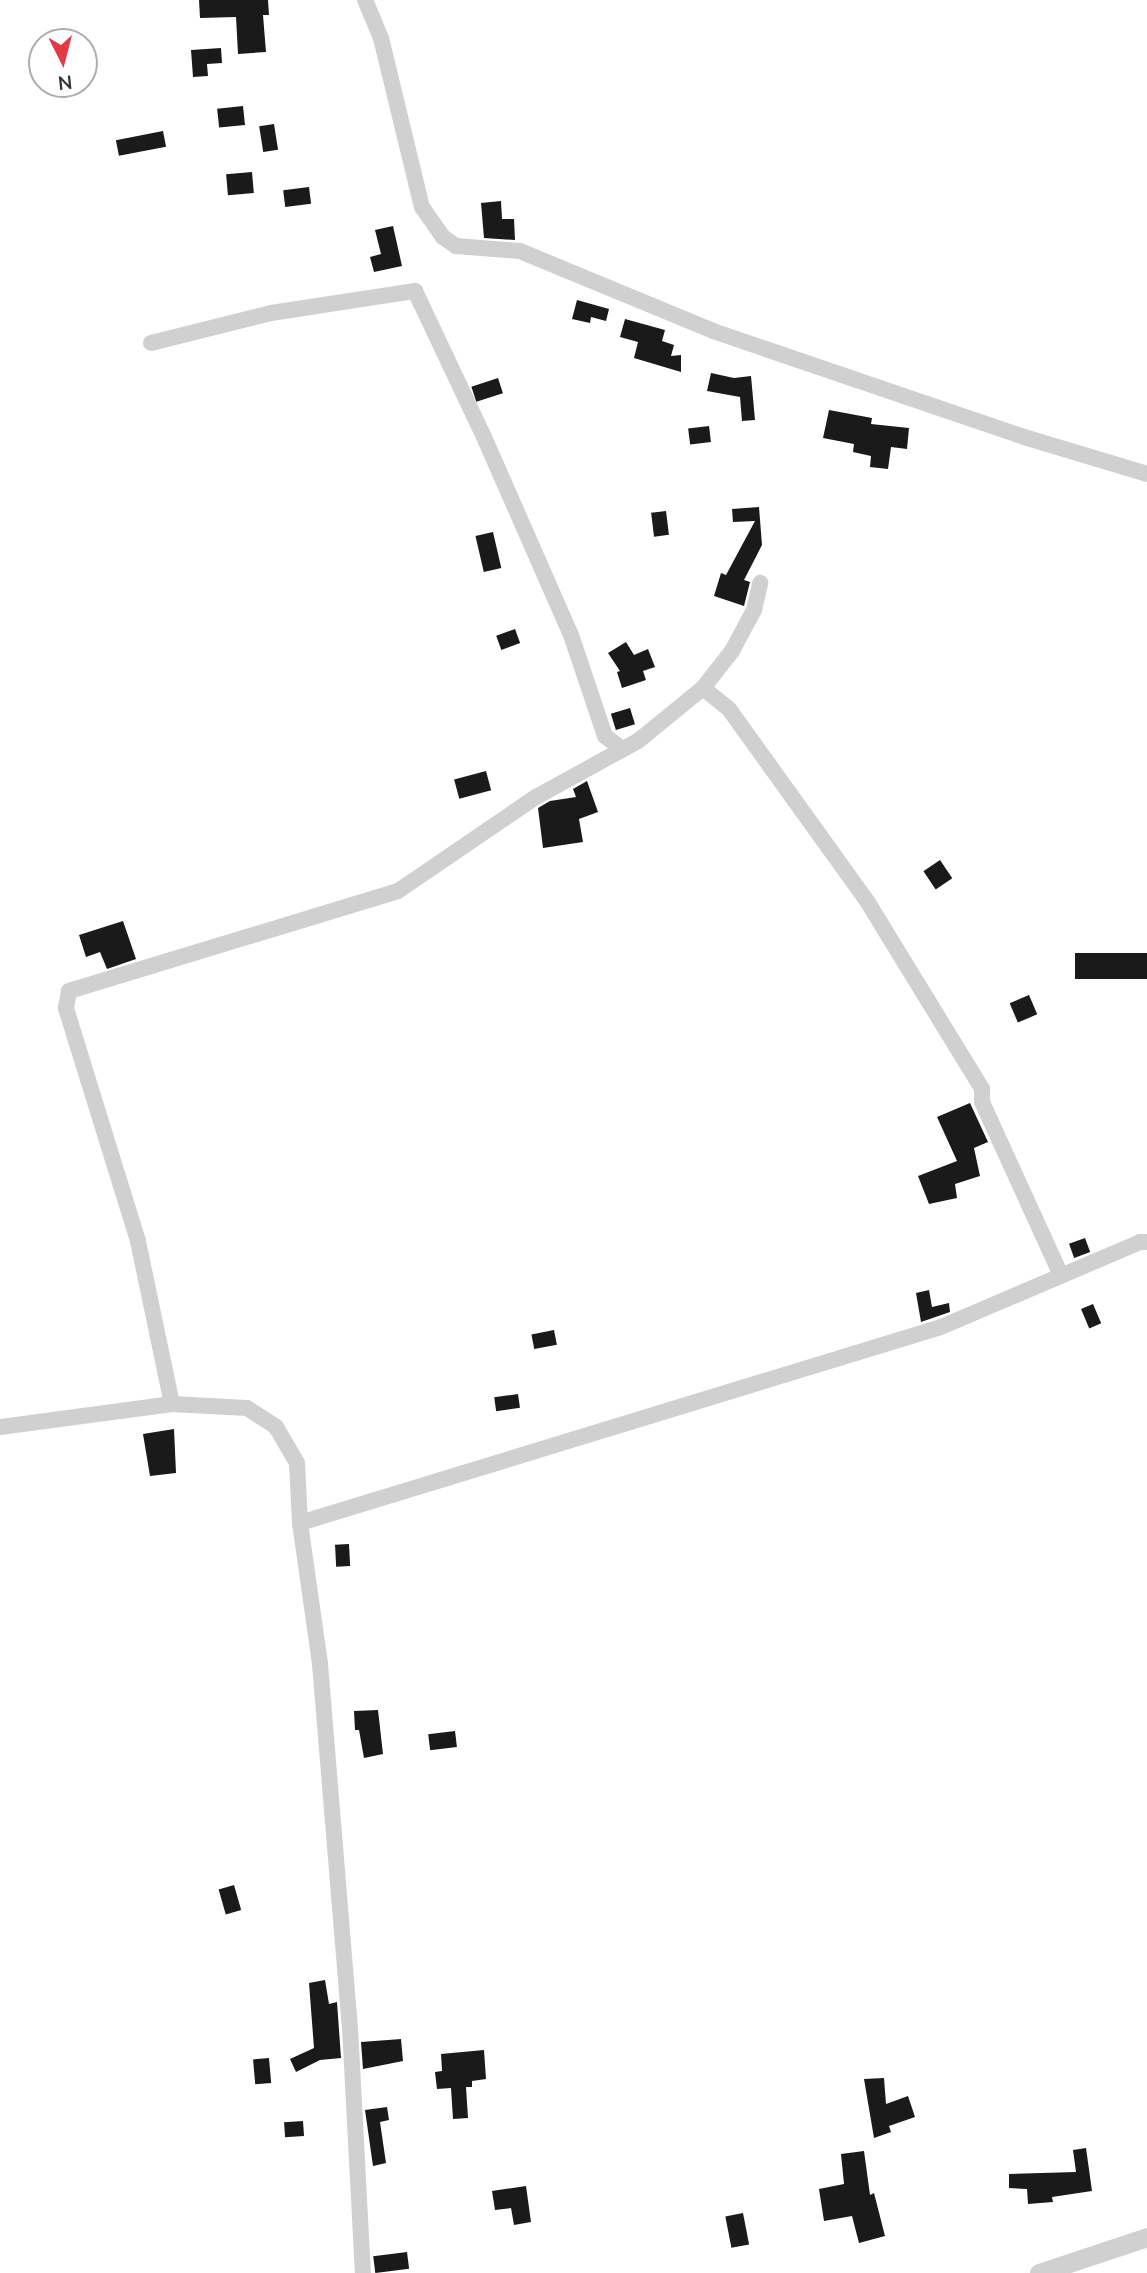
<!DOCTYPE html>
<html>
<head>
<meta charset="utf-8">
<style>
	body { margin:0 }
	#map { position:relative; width:1147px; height:2273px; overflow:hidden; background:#fff; font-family:"Nunito Sans",sans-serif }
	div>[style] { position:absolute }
	.building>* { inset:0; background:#1a1a1a; transform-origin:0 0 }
	.minor>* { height:16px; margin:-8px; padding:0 8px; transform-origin:8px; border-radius:8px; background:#d0d0d0 }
	.tertiary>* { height:19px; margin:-9.5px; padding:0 9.5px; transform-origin:9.5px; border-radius:9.5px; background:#d0d0d0 }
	span { translate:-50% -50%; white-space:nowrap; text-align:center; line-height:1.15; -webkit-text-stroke:7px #fff; paint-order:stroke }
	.north { position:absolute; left:28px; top:28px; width:70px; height:70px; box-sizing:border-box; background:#fff; border:2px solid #adadad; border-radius:50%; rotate:174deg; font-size:19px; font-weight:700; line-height:28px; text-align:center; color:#333 }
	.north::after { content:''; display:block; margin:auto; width:24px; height:32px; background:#e63946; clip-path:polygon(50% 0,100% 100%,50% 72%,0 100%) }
</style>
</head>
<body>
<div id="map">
	<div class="building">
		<div style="clip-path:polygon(199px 0,268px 0,269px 15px,263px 15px,266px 52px,238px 54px,236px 17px,200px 18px)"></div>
		<div style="clip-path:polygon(221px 48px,222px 63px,207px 64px,208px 76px,193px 77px,191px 50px)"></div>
		<div style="left:243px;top:106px;width:19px;height:26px;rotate:84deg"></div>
		<div style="left:274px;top:124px;width:26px;height:15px;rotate:81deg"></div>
		<div style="left:163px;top:131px;width:16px;height:48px;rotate:79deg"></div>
		<div style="left:252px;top:172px;width:21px;height:26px;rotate:85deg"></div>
		<div style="left:309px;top:187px;width:17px;height:26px;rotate:83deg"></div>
		<div style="clip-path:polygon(501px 201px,502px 219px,514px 219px,515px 240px,484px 238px,481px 203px)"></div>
		<div style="clip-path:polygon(393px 226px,402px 266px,374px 272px,370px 257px,381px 254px,375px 230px)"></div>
		<div style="clip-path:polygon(577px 300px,609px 309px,606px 321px,591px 317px,590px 323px,572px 319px)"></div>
		<div style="clip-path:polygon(625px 319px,665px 330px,662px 341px,674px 345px,671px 356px,681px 355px,681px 372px,634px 358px,638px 342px,620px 337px)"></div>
		<div style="clip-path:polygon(711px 373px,734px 378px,751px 376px,755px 420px,742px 421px,740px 397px,707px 391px)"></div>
		<div style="left:498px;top:378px;width:16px;height:28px;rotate:72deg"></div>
		<div style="clip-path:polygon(829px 410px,872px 418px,871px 424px,909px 428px,907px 449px,891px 447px,888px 469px,870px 467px,871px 456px,853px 452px,854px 444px,823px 438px)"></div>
		<div style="left:709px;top:426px;width:16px;height:21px;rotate:83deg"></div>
		<div style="clip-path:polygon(759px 507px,762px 545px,744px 580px,750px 582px,744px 606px,714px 596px,721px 573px,726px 575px,755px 521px,733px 522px,732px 509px)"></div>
		<div style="left:666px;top:511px;width:24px;height:15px;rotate:83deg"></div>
		<div style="left:493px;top:532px;width:37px;height:18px;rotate:77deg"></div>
		<div style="left:515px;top:629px;width:15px;height:20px;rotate:70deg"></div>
		<div style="clip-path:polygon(626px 642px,634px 655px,648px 649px,655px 667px,643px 671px,646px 680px,622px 688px,617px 672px,620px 671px,608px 653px)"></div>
		<div style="left:630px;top:708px;width:17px;height:20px;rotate:73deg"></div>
		<div style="left:486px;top:771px;width:20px;height:33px;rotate:75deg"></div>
		<div style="clip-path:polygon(587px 781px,598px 812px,579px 819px,583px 842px,543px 848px,538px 808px,550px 801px,576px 797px,573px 789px)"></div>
		<div style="left:940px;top:860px;width:22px;height:20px;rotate:56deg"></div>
		<div style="clip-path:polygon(123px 921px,136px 959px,107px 969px,100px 952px,86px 957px,79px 935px)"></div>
		<div style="left:1147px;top:953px;width:26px;height:72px;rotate:90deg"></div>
		<div style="left:1029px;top:995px;width:21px;height:21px;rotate:67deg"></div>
		<div style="clip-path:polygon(970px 1103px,988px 1142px,974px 1148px,980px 1176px,955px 1184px,957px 1198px,929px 1204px,918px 1176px,957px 1161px,937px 1117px)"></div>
		<div style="left:1085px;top:1238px;width:15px;height:17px;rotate:70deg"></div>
		<div style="clip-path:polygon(929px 1290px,932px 1307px,949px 1303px,950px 1312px,921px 1322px,916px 1293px)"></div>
		<div style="left:1093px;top:1304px;width:21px;height:13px;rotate:67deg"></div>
		<div style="left:554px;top:1330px;width:15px;height:23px;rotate:79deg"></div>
		<div style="left:518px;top:1394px;width:14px;height:24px;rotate:82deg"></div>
		<div style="clip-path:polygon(174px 1429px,176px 1473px,150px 1476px,143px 1434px)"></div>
		<div style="left:349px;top:1544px;width:22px;height:14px;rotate:87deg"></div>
		<div style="clip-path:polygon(378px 1710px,383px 1754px,364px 1758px,359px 1730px,355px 1730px,354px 1711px)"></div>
		<div style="left:455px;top:1731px;width:16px;height:27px;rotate:83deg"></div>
		<div style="left:234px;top:1885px;width:26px;height:16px;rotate:74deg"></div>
		<div style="clip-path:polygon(325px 1980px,329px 2004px,337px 2002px,341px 2058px,320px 2060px,296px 2072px,290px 2059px,314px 2048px,309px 1983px)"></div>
		<div style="clip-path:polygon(401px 2039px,403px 2061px,363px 2069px,361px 2042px)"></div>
		<div style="clip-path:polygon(484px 2050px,486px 2079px,472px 2081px,472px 2087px,466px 2087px,468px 2118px,453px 2119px,451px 2088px,437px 2089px,435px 2072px,442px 2071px,441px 2054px)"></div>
		<div style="left:269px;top:2058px;width:25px;height:16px;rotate:85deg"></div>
		<div style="clip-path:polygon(884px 2078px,886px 2104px,908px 2096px,915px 2117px,889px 2126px,891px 2132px,874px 2138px,864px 2079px)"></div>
		<div style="clip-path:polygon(387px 2107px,389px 2120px,380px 2122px,386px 2163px,373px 2166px,365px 2110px)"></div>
		<div style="left:303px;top:2121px;width:15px;height:19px;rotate:86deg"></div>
		<div style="clip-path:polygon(1086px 2148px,1092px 2191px,1052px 2197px,1053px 2202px,1028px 2204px,1027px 2189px,1009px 2188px,1009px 2174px,1076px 2172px,1073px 2150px)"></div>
		<div style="clip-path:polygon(864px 2151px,870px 2195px,874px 2193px,885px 2236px,859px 2243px,852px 2216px,824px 2221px,819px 2189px,844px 2184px,841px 2154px)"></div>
		<div style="clip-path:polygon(526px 2186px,531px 2222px,514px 2225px,511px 2208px,495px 2210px,492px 2191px)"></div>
		<div style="left:743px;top:2213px;width:32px;height:18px;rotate:79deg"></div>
		<div style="left:407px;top:2252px;width:17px;height:34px;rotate:83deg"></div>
	</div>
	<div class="minor">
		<div style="left:365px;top:0;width:41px;rotate:67.2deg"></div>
		<div style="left:381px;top:38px;width:174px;rotate:76.4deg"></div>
		<div style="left:422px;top:207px;width:37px;rotate:55deg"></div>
		<div style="left:443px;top:237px;width:16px;rotate:35deg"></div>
		<div style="left:456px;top:246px;width:64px;rotate:4.5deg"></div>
		<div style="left:520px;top:251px;width:209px;rotate:22.5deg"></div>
		<div style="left:713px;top:331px;width:329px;rotate:18.8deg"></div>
		<div style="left:1024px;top:437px;width:128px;rotate:16.7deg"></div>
		<div style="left:151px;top:343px;width:124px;rotate:-14deg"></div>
		<div style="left:271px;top:313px;width:146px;rotate:-8.7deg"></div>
		<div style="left:415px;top:291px;width:161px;rotate:64.7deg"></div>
		<div style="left:484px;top:437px;width:216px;rotate:66.3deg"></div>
		<div style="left:571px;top:635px;width:107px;rotate:71.4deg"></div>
		<div style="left:605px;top:736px;width:21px;rotate:37deg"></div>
		<div style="left:703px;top:688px;width:33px;rotate:39deg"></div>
		<div style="left:729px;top:709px;width:236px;rotate:54.3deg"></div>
		<div style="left:867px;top:901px;width:220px;rotate:58.5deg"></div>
		<div style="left:982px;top:1089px;width:13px;rotate:90deg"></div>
		<div style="left:982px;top:1102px;width:190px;rotate:65.5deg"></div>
		<div style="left:172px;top:1404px;width:167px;rotate:-101.8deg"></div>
		<div style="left:138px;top:1241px;width:244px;rotate:-107.2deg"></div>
		<div style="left:66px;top:1008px;width:17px;rotate:-80deg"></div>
		<div style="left:69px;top:991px;width:344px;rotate:-16.9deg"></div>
		<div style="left:398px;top:891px;width:167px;rotate:-34.3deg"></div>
		<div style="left:536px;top:797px;width:116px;rotate:-28.8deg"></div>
		<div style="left:638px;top:741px;width:84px;rotate:-39.2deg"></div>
		<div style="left:703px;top:688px;width:47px;rotate:-51.9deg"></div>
		<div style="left:732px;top:651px;width:47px;rotate:-61.8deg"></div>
		<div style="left:754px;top:610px;width:28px;rotate:-77deg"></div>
		<div style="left:0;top:1427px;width:174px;rotate:-7.6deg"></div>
		<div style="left:172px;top:1404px;width:75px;rotate:3.1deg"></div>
		<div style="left:247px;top:1408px;width:35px;rotate:33deg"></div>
		<div style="left:276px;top:1427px;width:42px;rotate:59.7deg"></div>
		<div style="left:297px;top:1463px;width:60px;rotate:87.1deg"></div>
		<div style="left:300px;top:1523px;width:142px;rotate:81.9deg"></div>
		<div style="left:320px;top:1664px;width:364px;rotate:85.3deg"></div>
		<div style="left:350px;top:2027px;width:246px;rotate:87deg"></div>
		<div style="left:300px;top:1523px;width:670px;rotate:-17deg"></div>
		<div style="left:941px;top:1327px;width:216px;rotate:-23.1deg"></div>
		<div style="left:1140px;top:1242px;width:7px"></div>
	</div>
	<div class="tertiary">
		<div style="left:1039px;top:2273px;width:114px;rotate:-18.4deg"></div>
	</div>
	<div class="north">N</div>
</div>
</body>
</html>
